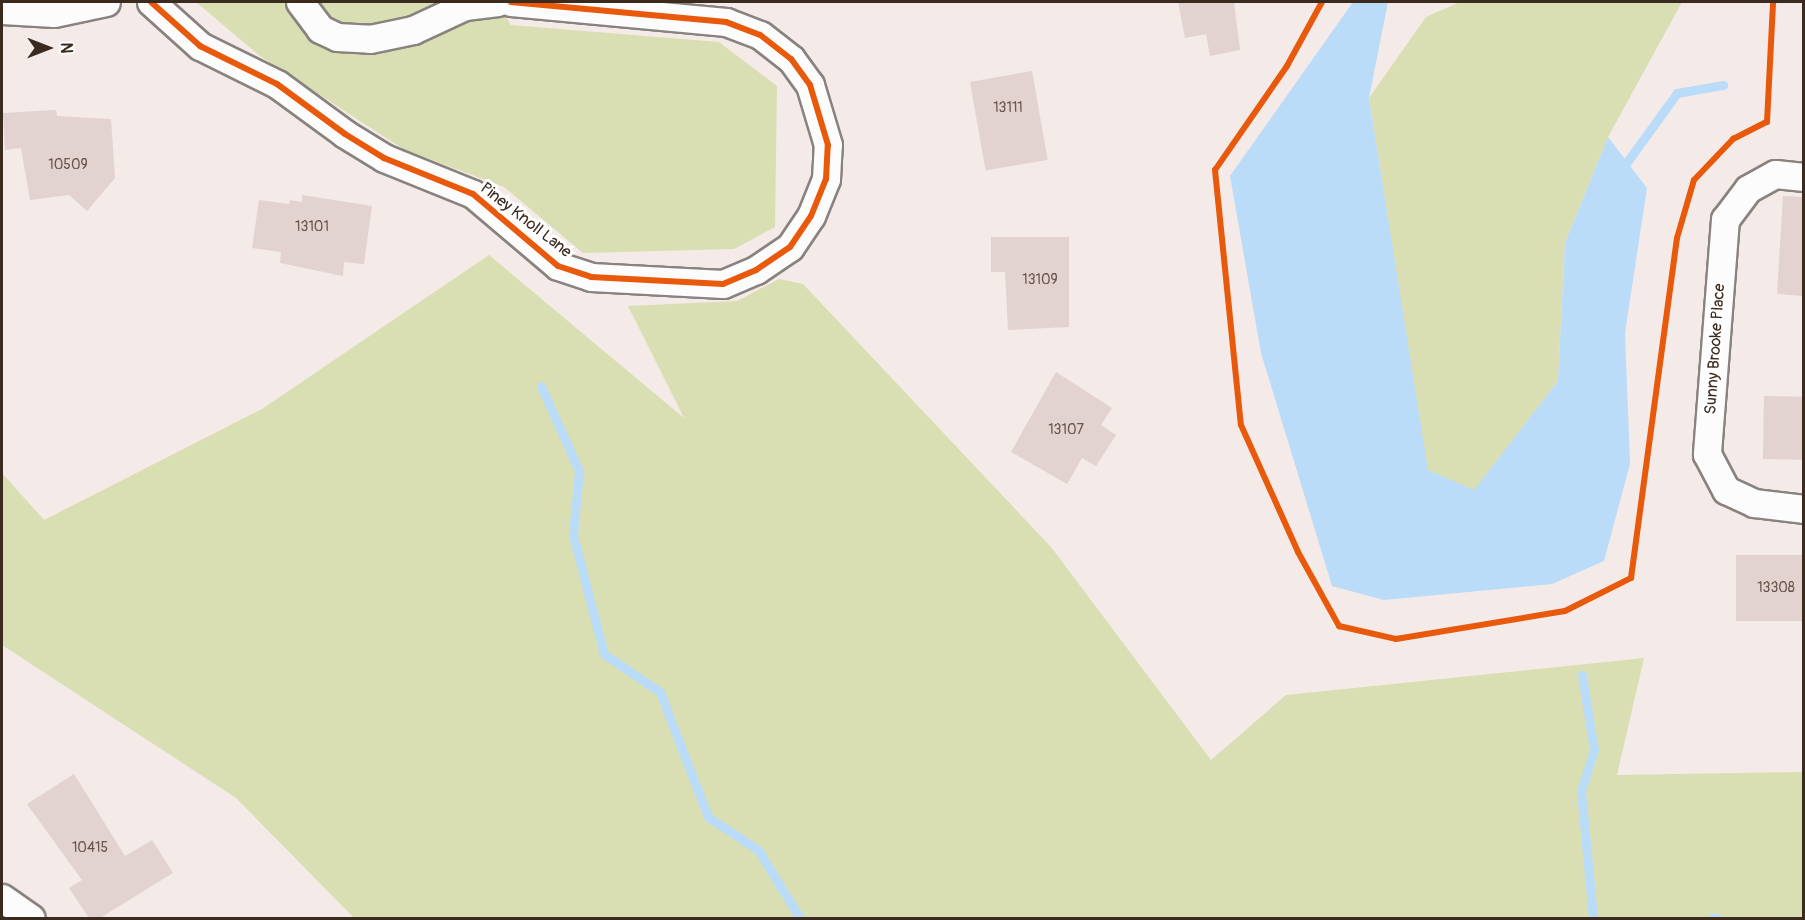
<!DOCTYPE html>
<html>
<head>
<meta charset="utf-8">
<style>
	body { margin:0 }
	#map { position:relative; width:1805px; height:920px; overflow:hidden; background:#f4eae8; font-family:Pangolin,sans-serif }
	div>[style] { position:absolute }
	.green>* { inset:0; background:#dadeb3 }
	.water>* { inset:0; background:#badcf8 }
	.stream>* { height:9px; margin:-4.5px; padding:0 4.5px; transform-origin:4.5px; border-radius:4.5px; background:#badcf8 }
	.building>* { inset:0; background:#e2d2d0; transform-origin:0 0 }
	.roads { filter:drop-shadow(2px 0 #89827e) drop-shadow(-2px 0 #89827e) drop-shadow(0 2px #89827e) drop-shadow(0 -2px #89827e) }
	.minor>* { height:27px; margin:-13.5px; padding:0 13.5px; transform-origin:13.5px; border-radius:13.5px; background:#fdfcfc }
	.cycleway>* { height:6px; margin:-3px; padding:0 3px; transform-origin:3px; border-radius:3px; background:#e8590c }
	span { translate:-50% -50%; white-space:nowrap; text-align:center; line-height:1.15; -webkit-text-stroke:6px #fff; paint-order:stroke }
	.number-label { font-size:14px; color:#65544a }
	.number-label span { -webkit-text-stroke-width:0 }
	.street-label { font-size:16px; color:#3b2a1e }
	.frame { position:absolute; inset:0; border:3px solid #3b2a1e; pointer-events:none }
	.north { position:absolute; left:18px; top:18px; width:60px; height:60px; -webkit-text-stroke:4px #fff; paint-order:stroke; rotate:90deg; font-size:16px; font-weight:700; line-height:24px; text-align:center; color:#3b2a1e }
	.north::after { content:''; display:block; margin:auto; width:21px; height:27px; background:#3b2a1e; clip-path:polygon(50% 0,100% 100%,50% 72%,0 100%) }
</style>
</head>
<body>
<div id="map">
	<div class="green">
		<div style="clip-path:polygon(196px 2px,496px 2px,511px 25px,719px 42px,777px 86px,775px 227px,734px 249px,583px 253px,504px 187px,403px 149px,260px 56px)"></div>
		<div style="clip-path:polygon(1460px 2px,1682px 2px,1608px 137px,1565px 243px,1558px 381px,1474px 491px,1427px 470px,1369px 98px,1426px 17px)"></div>
		<div style="clip-path:polygon(489px 255px,684px 418px,628px 306px,737px 301px,779px 279px,803px 284px,1051px 547px,1211px 760px,1286px 695px,1644px 658px,1617px 775px,1803px 772px,1803px 918px,354px 918px,236px 798px,2px 645px,2px 473px,44px 520px,262px 409px)"></div>
	</div>
	<div class="water">
		<div style="clip-path:polygon(1353px 2px,1388px 2px,1369px 98px,1428px 470px,1474px 490px,1558px 381px,1565px 243px,1608px 137px,1647px 188px,1625px 333px,1630px 464px,1604px 561px,1552px 584px,1384px 600px,1332px 586px,1261px 353px,1230px 176px)"></div>
	</div>
	<div class="stream">
		<div style="left:1627px;top:162px;width:85px;rotate:-54.1deg"></div>
		<div style="left:1677px;top:93px;width:47px;rotate:-9.9deg"></div>
		<div style="left:541px;top:386px;width:93px;rotate:65.9deg"></div>
		<div style="left:579px;top:471px;width:64px;rotate:95.4deg"></div>
		<div style="left:573px;top:535px;width:123px;rotate:75.4deg"></div>
		<div style="left:604px;top:654px;width:68px;rotate:34.2deg"></div>
		<div style="left:660px;top:692px;width:134px;rotate:69deg"></div>
		<div style="left:708px;top:817px;width:60px;rotate:33.4deg"></div>
		<div style="left:758px;top:850px;width:80px;rotate:58.3deg"></div>
		<div style="left:1582px;top:675px;width:76px;rotate:80.9deg"></div>
		<div style="left:1594px;top:750px;width:43px;rotate:107.6deg"></div>
		<div style="left:1581px;top:791px;width:128px;rotate:84.6deg"></div>
		<div style="left:1712px;top:918px;width:5px"></div>
	</div>
	<div class="building">
		<div style="clip-path:polygon(1178px 2px,1234px 2px,1240px 50px,1210px 56px,1206px 34px,1185px 38px)"></div>
		<div style="left:1032px;top:71px;width:90px;height:63px;rotate:80deg"></div>
		<div style="clip-path:polygon(56px 110px,57px 116px,111px 119px,115px 178px,87px 211px,69px 195px,30px 200px,21px 148px,5px 150px,3px 113px)"></div>
		<div style="clip-path:polygon(302px 195px,372px 206px,364px 264px,344px 262px,343px 276px,280px 263px,281px 252px,252px 248px,259px 200px,289px 204px,290px 200px,302px 202px)"></div>
		<div style="clip-path:polygon(1783px 196px,1803px 197px,1803px 296px,1777px 294px)"></div>
		<div style="clip-path:polygon(991px 237px,1069px 237px,1069px 327px,1008px 330px,1005px 272px,991px 272px)"></div>
		<div style="clip-path:polygon(1056px 372px,1112px 408px,1101px 425px,1116px 435px,1096px 466px,1082px 458px,1067px 484px,1011px 452px)"></div>
		<div style="left:1764px;top:396px;width:39px;height:63px;rotate:1deg"></div>
		<div style="left:1803px;top:555px;width:66px;height:67px;rotate:90deg"></div>
		<div style="clip-path:polygon(74px 774px,125px 856px,152px 840px,173px 873px,100px 918px,89px 918px,69px 888px,82px 880px,27px 804px)"></div>
	</div>
	<div class="roads">
		<div class="minor">
			<div style="left:151px;top:2px;width:66px;rotate:41.9deg"></div>
			<div style="left:200px;top:46px;width:86px;rotate:26.3deg"></div>
			<div style="left:277px;top:84px;width:84px;rotate:36.3deg"></div>
			<div style="left:345px;top:134px;width:46px;rotate:31.6deg"></div>
			<div style="left:384px;top:158px;width:96px;rotate:22deg"></div>
			<div style="left:473px;top:194px;width:111px;rotate:40.3deg"></div>
			<div style="left:558px;top:266px;width:35px;rotate:18deg"></div>
			<div style="left:591px;top:277px;width:132px;rotate:3deg"></div>
			<div style="left:723px;top:284px;width:36px;rotate:-23deg"></div>
			<div style="left:756px;top:270px;width:41px;rotate:-34.1deg"></div>
			<div style="left:790px;top:247px;width:37px;rotate:-56deg"></div>
			<div style="left:811px;top:216px;width:40px;rotate:-68deg"></div>
			<div style="left:826px;top:179px;width:34px;rotate:-87deg"></div>
			<div style="left:828px;top:145px;width:63px;rotate:-106.7deg"></div>
			<div style="left:810px;top:85px;width:32px;rotate:-126deg"></div>
			<div style="left:791px;top:59px;width:39px;rotate:-142deg"></div>
			<div style="left:760px;top:35px;width:36px;rotate:-159deg"></div>
			<div style="left:726px;top:22px;width:216px;rotate:-174.7deg"></div>
			<div style="left:300px;top:2px;width:34px;rotate:53deg"></div>
			<div style="left:320px;top:29px;width:19px;rotate:25deg"></div>
			<div style="left:337px;top:37px;width:33px;rotate:3deg"></div>
			<div style="left:370px;top:39px;width:44px;rotate:-11.8deg"></div>
			<div style="left:413px;top:30px;width:57px;rotate:-24.8deg"></div>
			<div style="left:465px;top:6px;width:33px;rotate:-7deg"></div>
			<div style="left:2px;top:10px;width:52px;rotate:3.3deg"></div>
			<div style="left:54px;top:13px;width:53px;rotate:-11.9deg"></div>
			<div style="left:1804px;top:177px;width:29px;rotate:-174deg"></div>
			<div style="left:1775px;top:174px;width:31px;rotate:151deg"></div>
			<div style="left:1748px;top:189px;width:38px;rotate:127deg"></div>
			<div style="left:1725px;top:219px;width:236px;rotate:94.4deg"></div>
			<div style="left:1707px;top:454px;width:41px;rotate:62.2deg"></div>
			<div style="left:1726px;top:490px;width:31px;rotate:25deg"></div>
			<div style="left:1754px;top:503px;width:50px;rotate:6.8deg"></div>
			<div style="left:2px;top:898px;width:35px;rotate:35deg"></div>
		</div>
	</div>
	<div class="cycleway">
		<div style="left:151px;top:2px;width:66px;rotate:41.9deg"></div>
		<div style="left:200px;top:46px;width:86px;rotate:26.3deg"></div>
		<div style="left:277px;top:84px;width:84px;rotate:36.3deg"></div>
		<div style="left:345px;top:134px;width:46px;rotate:31.6deg"></div>
		<div style="left:384px;top:158px;width:96px;rotate:22deg"></div>
		<div style="left:473px;top:194px;width:111px;rotate:40.3deg"></div>
		<div style="left:558px;top:266px;width:35px;rotate:18deg"></div>
		<div style="left:591px;top:277px;width:132px;rotate:3deg"></div>
		<div style="left:723px;top:284px;width:36px;rotate:-23deg"></div>
		<div style="left:756px;top:270px;width:41px;rotate:-34.1deg"></div>
		<div style="left:790px;top:247px;width:37px;rotate:-56deg"></div>
		<div style="left:811px;top:216px;width:40px;rotate:-68deg"></div>
		<div style="left:826px;top:179px;width:34px;rotate:-87deg"></div>
		<div style="left:828px;top:145px;width:63px;rotate:-106.7deg"></div>
		<div style="left:810px;top:85px;width:32px;rotate:-126deg"></div>
		<div style="left:791px;top:59px;width:39px;rotate:-142deg"></div>
		<div style="left:760px;top:35px;width:36px;rotate:-159deg"></div>
		<div style="left:726px;top:22px;width:216px;rotate:-174.7deg"></div>
		<div style="left:1322px;top:2px;width:73px;rotate:118.7deg"></div>
		<div style="left:1287px;top:66px;width:126px;rotate:124.7deg"></div>
		<div style="left:1215px;top:170px;width:256px;rotate:84.2deg"></div>
		<div style="left:1241px;top:425px;width:139px;rotate:65.8deg"></div>
		<div style="left:1298px;top:552px;width:85px;rotate:61deg"></div>
		<div style="left:1339px;top:626px;width:58px;rotate:12.8deg"></div>
		<div style="left:1396px;top:639px;width:171px;rotate:-9.4deg"></div>
		<div style="left:1565px;top:611px;width:74px;rotate:-26.6deg"></div>
		<div style="left:1631px;top:578px;width:343px;rotate:-82.3deg"></div>
		<div style="left:1677px;top:238px;width:60px;rotate:-73.7deg"></div>
		<div style="left:1694px;top:180px;width:57px;rotate:-46.4deg"></div>
		<div style="left:1733px;top:139px;width:38px;rotate:-27deg"></div>
		<div style="left:1767px;top:122px;width:120px;rotate:-87.1deg"></div>
	</div>
	<div class="number-label">
		<span style="left:1008px;top:108px">13111</span>
		<span style="left:68px;top:165px">10509</span>
		<span style="left:312px;top:227px">13101</span>
		<span style="left:1040px;top:280px">13109</span>
		<span style="left:1066px;top:430px">13107</span>
		<span style="left:1776px;top:588px">13308</span>
		<span style="left:90px;top:848px">10415</span>
	</div>
	<div class="street-label">
		<span style="left:526px;top:220px;rotate:38deg">Piney Knoll Lane</span>
		<span style="left:1715px;top:349px;rotate:-86deg">Sunny Brooke Place</span>
	</div>
	<div class="frame"></div>
	<div class="north">N</div>
</div>
</body>
</html>
